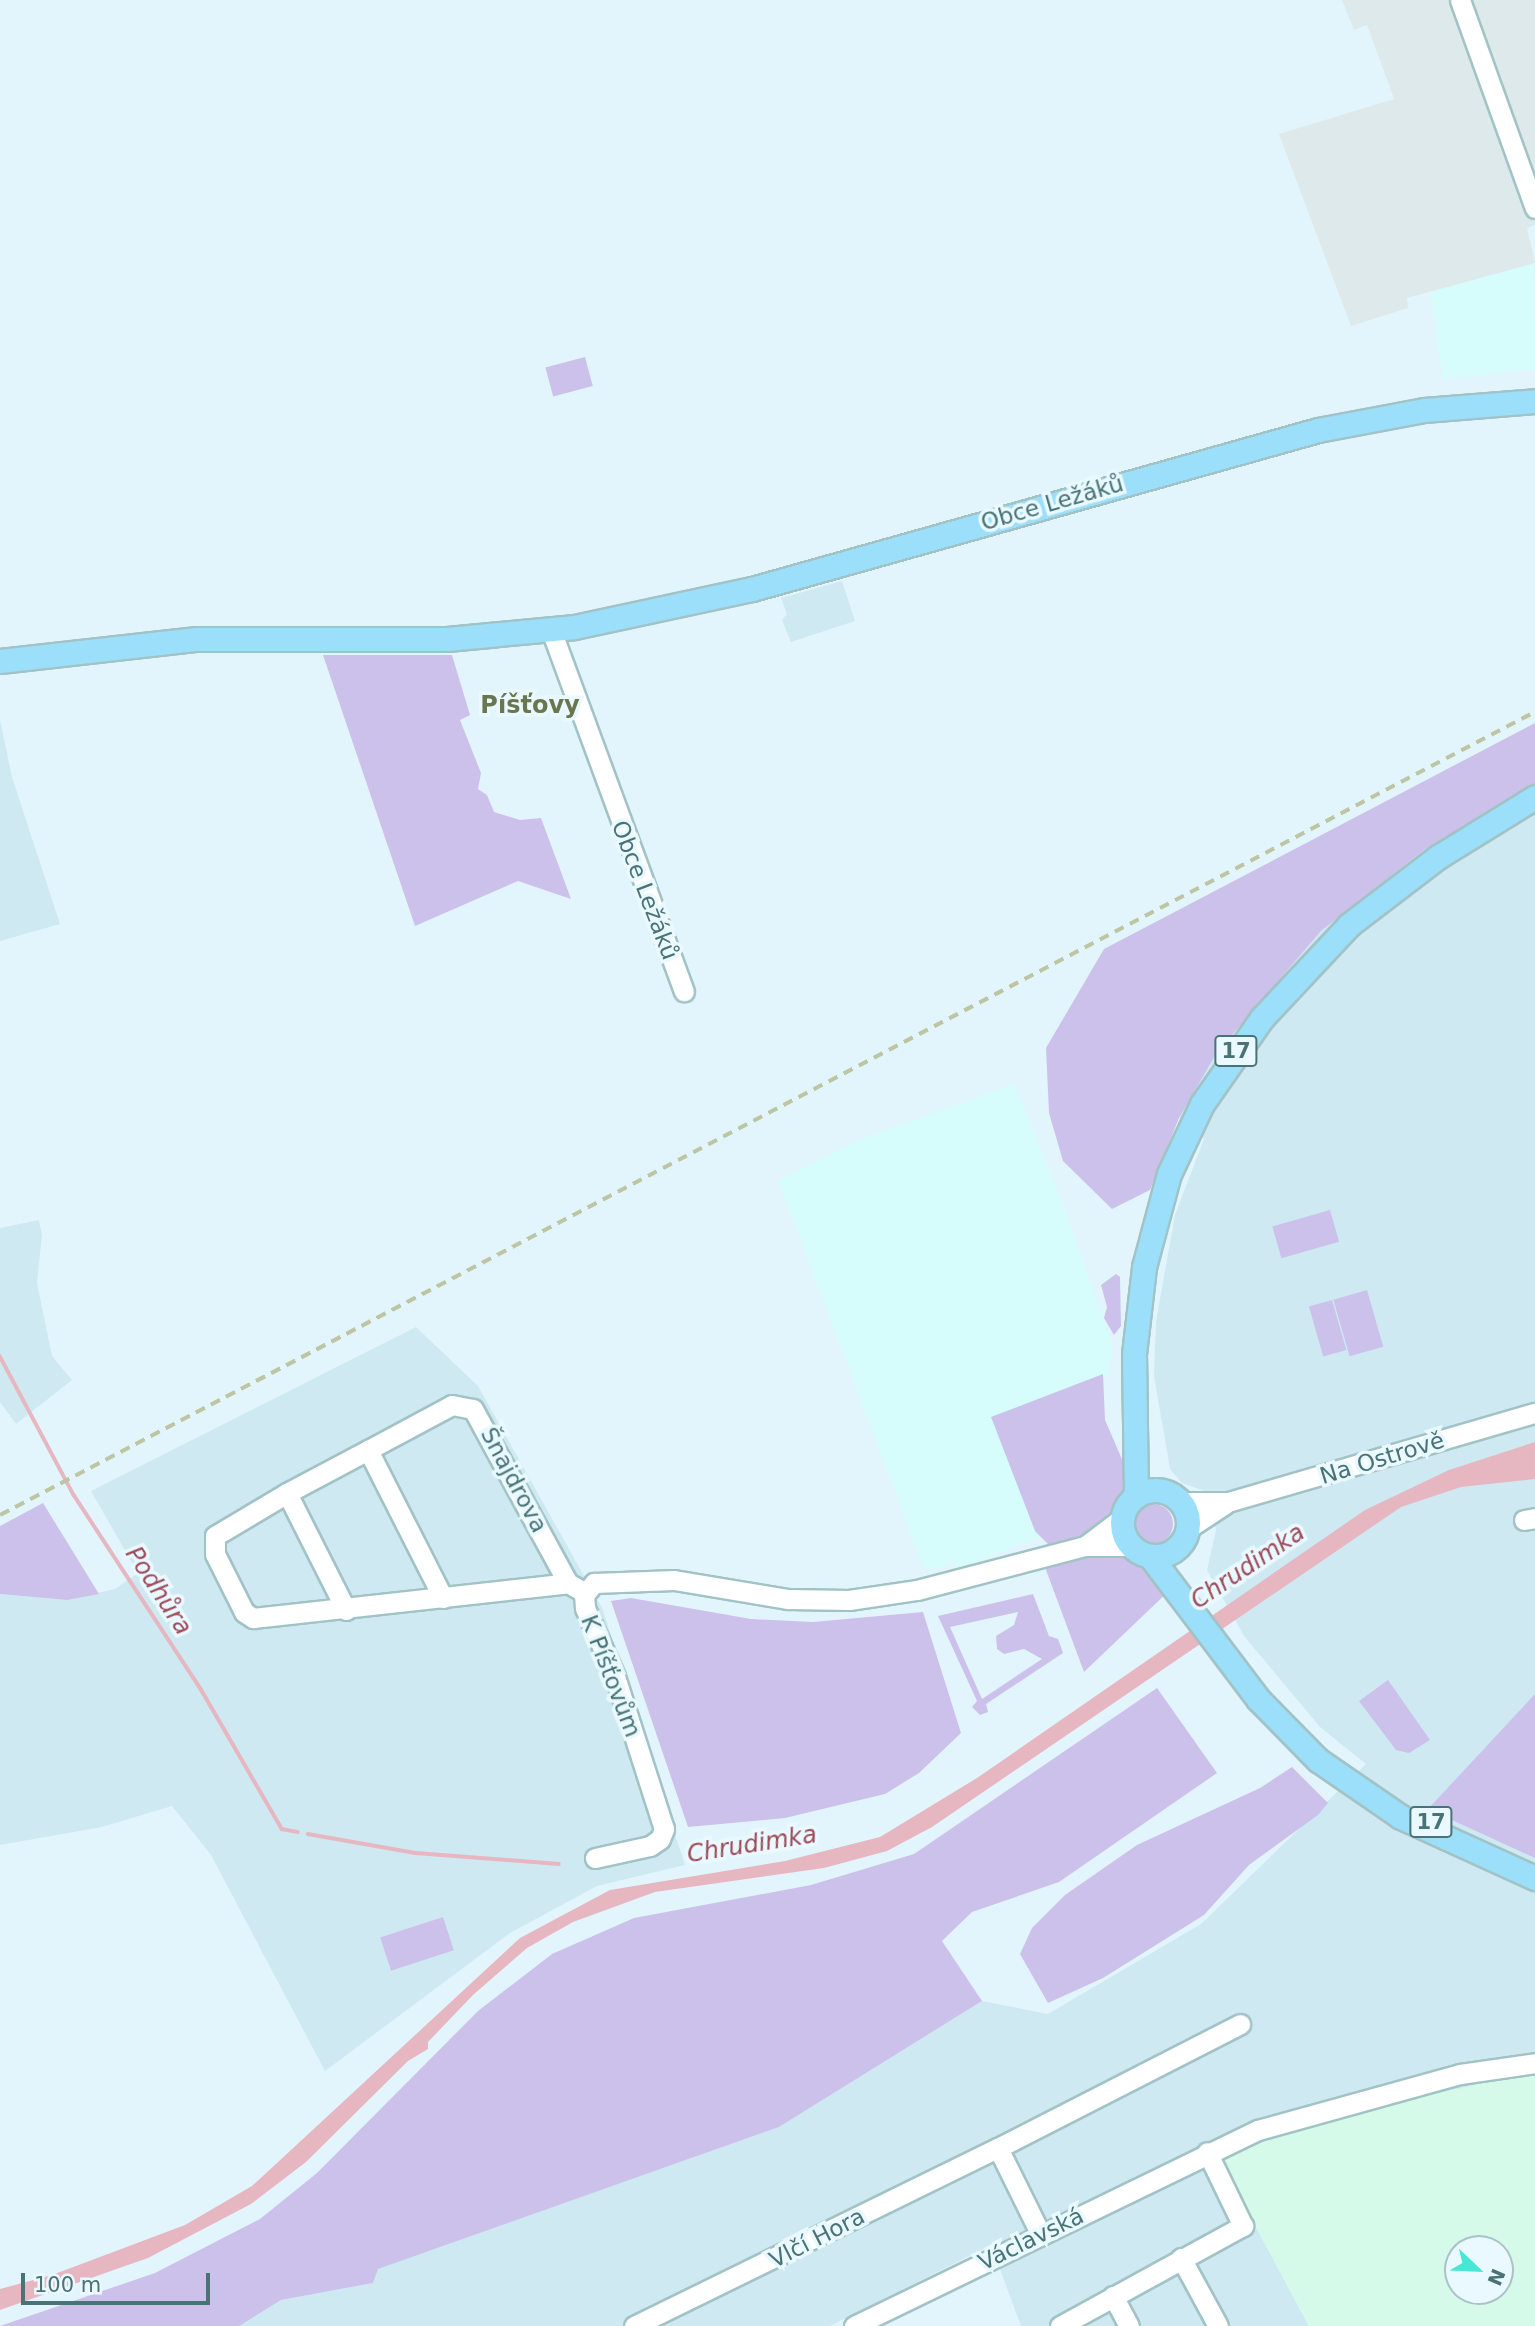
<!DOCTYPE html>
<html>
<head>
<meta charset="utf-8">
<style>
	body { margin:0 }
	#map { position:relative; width:1535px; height:2326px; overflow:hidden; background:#e3f5fc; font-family:"DejaVu Sans",sans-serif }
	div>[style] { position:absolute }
	.residential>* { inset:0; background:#cee9f1 }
	.commercial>* { inset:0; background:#d6fdfb }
	.industrial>* { inset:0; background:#dee9eb }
	.medical>* { inset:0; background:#d6faea }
	.green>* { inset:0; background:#ccc1ea; transform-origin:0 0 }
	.round { border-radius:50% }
	.water>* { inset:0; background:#e6b7c0 }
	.stream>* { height:3.5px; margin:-1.75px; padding:0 1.75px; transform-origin:1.75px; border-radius:1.75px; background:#e6b7c0 }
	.roads { filter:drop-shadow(2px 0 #a2c3c6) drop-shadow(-2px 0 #a2c3c6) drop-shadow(0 2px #a2c3c6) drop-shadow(0 -2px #a2c3c6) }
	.minor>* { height:19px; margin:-9.5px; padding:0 9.5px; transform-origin:9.5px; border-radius:9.5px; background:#fff }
	.major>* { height:23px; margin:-11.5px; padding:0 11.5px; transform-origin:11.5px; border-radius:11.5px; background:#9bdffb }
	.major>.ring { margin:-11.5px; padding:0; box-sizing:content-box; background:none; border:23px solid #9bdffb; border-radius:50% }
	.rail>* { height:3.5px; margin-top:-1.75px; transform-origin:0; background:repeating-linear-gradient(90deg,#bec5a2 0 10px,transparent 0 17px) }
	span { translate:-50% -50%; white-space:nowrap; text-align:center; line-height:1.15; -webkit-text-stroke:7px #e9f9ff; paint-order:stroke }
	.shield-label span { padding:2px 5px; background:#e9f9ff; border:2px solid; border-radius:5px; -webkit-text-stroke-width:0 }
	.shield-label { font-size:21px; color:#497374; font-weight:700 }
	.street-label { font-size:23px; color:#497374 }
	.neighbourhood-label { font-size:24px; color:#6a764f; font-weight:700 }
	.water-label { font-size:24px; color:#9d4b59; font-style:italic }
	.north { position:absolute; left:1444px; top:2235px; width:70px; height:70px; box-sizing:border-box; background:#e9f9ff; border:2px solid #a9c3c7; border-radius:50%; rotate:113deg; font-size:19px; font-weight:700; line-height:28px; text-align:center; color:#497374 }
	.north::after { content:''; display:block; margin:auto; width:24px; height:32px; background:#47e7d5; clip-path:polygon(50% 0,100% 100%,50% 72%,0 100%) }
	.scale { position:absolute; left:21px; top:2273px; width:189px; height:32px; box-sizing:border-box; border:4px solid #497374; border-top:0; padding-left:9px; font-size:21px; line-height:24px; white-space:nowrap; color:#497374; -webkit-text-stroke:5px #e9f9ff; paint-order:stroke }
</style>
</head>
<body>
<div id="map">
	<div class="residential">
		<div style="clip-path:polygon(842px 581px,855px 621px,791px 642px,782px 620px,787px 614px,781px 598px)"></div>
		<div style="clip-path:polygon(0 720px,12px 777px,60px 924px,0 941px)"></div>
		<div style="clip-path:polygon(1535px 787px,1535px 2073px,1510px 2075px,1219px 2158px,1309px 2326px,1021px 2326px,991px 2245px,830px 2326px,238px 2326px,281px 2300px,373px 2283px,377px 2269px,779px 2127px,982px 2001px,1048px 2014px,1201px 1924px,1366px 1764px,1320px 1727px,1244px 1636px,1207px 1570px,1216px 1530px,1205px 1491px,1182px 1483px,1170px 1469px,1154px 1376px,1156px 1321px,1175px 1215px,1204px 1139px,1179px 1117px,1216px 1054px,1321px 931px,1424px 850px)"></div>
		<div style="clip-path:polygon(39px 1220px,42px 1235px,37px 1283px,52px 1356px,72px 1380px,16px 1424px,0 1402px,0 1228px)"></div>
		<div style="clip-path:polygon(416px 1327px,478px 1386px,603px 1610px,685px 1865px,597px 1886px,510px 1933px,325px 2071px,211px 1855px,172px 1806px,102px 1827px,0 1845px,0 1594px,67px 1600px,115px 1589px,138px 1573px,91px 1491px)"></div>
	</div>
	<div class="commercial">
		<div style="clip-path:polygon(1534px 263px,1535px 369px,1443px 379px,1430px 292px)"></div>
		<div style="clip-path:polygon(1014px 1084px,1063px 1204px,1112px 1343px,1109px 1374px,1064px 1390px,1040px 1537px,957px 1569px,954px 1563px,928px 1570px,922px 1564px,778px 1180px,854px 1142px)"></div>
	</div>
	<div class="industrial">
		<div style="clip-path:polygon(1342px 0,1535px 0,1535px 225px,1527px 228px,1535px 263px,1407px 298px,1408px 308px,1351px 326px,1279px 134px,1394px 99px,1367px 25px,1354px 30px)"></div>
	</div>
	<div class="medical">
		<div style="clip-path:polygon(evenodd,1535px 2073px,1535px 2326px,1309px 2326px,1219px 2158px,1288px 2130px,1379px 2105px,1535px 2073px,1458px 2249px,1500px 2249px,1500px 2291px,1458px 2291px,1458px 2249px)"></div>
	</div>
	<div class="green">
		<div style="left:585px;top:357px;width:30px;height:41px;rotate:75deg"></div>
		<div style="clip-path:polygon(323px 655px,452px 655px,470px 715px,460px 720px,481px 773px,478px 789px,487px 795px,494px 812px,520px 820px,541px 818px,571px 899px,518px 881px,415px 926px)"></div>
		<div style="clip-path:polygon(1535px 723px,1535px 787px,1424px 850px,1321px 931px,1216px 1054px,1179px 1118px,1150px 1190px,1112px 1209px,1063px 1161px,1049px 1113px,1046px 1048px,1104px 949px)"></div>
		<div style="left:1330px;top:1210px;width:33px;height:60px;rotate:74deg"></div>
		<div style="clip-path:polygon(1116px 1274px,1120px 1277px,1121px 1326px,1114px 1335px,1104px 1318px,1107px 1307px,1101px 1285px)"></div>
		<div style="left:1367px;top:1290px;width:59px;height:35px;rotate:74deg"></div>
		<div style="left:1332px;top:1300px;width:52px;height:24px;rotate:74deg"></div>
		<div style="clip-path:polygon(1103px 1374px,1105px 1420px,1127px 1471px,1129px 1494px,1116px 1513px,1088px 1535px,1049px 1545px,1035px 1531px,991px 1417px)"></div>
		<div style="clip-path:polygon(43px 1503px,99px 1594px,67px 1600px,0 1594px,0 1526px)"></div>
		<div class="round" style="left:1133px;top:1504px;width:40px;height:40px"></div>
		<div style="clip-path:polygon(1105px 1549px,1124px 1550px,1145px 1562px,1171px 1589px,1084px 1672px,1046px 1570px,1048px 1565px)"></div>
		<div style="clip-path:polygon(evenodd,1033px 1594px,1049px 1636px,1058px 1639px,1063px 1653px,986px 1704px,988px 1712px,980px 1715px,972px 1707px,977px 1701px,938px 1616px,1033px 1594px,1018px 1612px,1014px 1625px,996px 1636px,997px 1649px,1004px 1654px,1024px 1649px,1042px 1659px,982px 1699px,950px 1627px,1018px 1612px)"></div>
		<div style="clip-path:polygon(631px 1598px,751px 1619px,813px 1622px,923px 1612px,961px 1733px,919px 1773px,885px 1794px,785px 1818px,688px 1827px,611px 1601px)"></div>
		<div style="clip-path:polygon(1388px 1680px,1430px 1740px,1409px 1753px,1396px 1750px,1359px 1701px)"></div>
		<div style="clip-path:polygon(1157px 1688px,1217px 1773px,1059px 1882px,972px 1912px,942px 1941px,982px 2001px,779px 2127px,378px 2269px,373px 2283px,281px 2300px,239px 2326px,0 2326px,155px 2273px,260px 2219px,317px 2173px,478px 2011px,552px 1954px,634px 1918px,811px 1885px,914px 1854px)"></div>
		<div style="clip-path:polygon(1535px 1694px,1535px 1858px,1428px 1809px)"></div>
		<div style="clip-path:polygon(1292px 1767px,1328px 1803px,1318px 1815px,1249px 1865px,1204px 1915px,1103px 1978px,1048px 2003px,1020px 1954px,1032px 1928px,1065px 1895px,1137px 1845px,1260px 1788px)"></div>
		<div style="left:443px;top:1917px;width:35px;height:66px;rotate:72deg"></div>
	</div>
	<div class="water">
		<div style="clip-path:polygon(1535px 1442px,1535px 1479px,1461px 1487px,1401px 1507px,932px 1827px,887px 1851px,824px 1868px,655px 1892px,573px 1922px,527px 1948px,473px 1995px,428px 2042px,428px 2049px,408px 2061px,306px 2162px,251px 2204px,148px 2258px,0 2310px,0 2289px,52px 2275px,185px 2225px,252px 2186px,520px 1938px,610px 1890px,785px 1861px,880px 1837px,977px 1778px,1365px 1510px,1449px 1470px)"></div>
	</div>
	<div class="stream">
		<div style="left:0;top:1356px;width:157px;rotate:62deg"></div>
		<div style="left:74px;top:1495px;width:232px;rotate:56.8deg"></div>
		<div style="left:201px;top:1689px;width:162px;rotate:59.9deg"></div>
		<div style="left:282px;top:1829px;width:16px;rotate:11deg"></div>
		<div style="left:308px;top:1834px;width:110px;rotate:10deg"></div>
		<div style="left:416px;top:1853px;width:143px;rotate:4.4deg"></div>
	</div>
	<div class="roads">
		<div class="minor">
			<div style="left:1460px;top:0;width:221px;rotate:70.2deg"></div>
			<div style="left:551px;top:630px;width:385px;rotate:69.8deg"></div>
			<div style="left:368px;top:1450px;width:95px;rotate:-28.2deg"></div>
			<div style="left:452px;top:1405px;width:21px;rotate:11deg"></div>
			<div style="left:473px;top:1409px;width:198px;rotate:61.4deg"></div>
			<div style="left:287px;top:1493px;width:84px;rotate:149.2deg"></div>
			<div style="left:215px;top:1536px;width:18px;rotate:90deg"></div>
			<div style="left:215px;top:1554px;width:65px;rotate:63.4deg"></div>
			<div style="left:244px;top:1612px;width:11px;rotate:34deg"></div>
			<div style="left:253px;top:1618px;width:317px;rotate:-6.3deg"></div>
			<div style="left:568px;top:1583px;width:20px;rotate:30deg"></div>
			<div style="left:1180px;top:1502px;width:48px"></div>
			<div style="left:1228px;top:1502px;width:320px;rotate:-16.2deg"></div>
			<div style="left:1524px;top:1520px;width:11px;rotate:-10deg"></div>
			<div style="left:1187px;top:1529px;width:45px;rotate:-33.3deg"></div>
			<div style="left:1085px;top:1546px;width:46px;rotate:-37.1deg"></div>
			<div style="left:346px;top:1610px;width:131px;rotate:-116.8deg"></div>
			<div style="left:287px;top:1493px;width:92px;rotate:-28deg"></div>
			<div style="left:368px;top:1450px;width:166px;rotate:63.1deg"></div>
			<div style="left:595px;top:1858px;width:56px;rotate:-12.3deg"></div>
			<div style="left:650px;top:1846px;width:12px;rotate:-35deg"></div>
			<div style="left:660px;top:1839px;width:11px;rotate:-68deg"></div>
			<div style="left:664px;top:1829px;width:161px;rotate:-107.8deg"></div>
			<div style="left:615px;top:1676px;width:74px;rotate:-113.8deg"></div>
			<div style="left:585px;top:1608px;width:13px;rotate:-94deg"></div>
			<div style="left:584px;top:1595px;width:16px;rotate:-50deg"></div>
			<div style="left:594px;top:1583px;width:80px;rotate:-2.1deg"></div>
			<div style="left:674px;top:1580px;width:116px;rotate:9.5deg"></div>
			<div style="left:788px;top:1599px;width:61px;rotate:0.9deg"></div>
			<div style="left:849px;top:1600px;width:69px;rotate:-8.4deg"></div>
			<div style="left:917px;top:1590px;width:174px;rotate:-14.7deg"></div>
			<div style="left:1085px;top:1546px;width:46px"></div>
			<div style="left:998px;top:2148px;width:272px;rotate:-27.1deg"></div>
			<div style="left:1181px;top:2258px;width:77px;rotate:61.4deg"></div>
			<div style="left:1113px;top:2296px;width:34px;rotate:62deg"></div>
			<div style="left:634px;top:2326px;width:405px;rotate:-26.1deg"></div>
			<div style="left:998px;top:2148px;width:97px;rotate:63.7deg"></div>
			<div style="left:854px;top:2326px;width:449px;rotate:-25.9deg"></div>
			<div style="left:1258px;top:2130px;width:210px;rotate:-15.5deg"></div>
			<div style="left:1460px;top:2074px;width:76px;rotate:-8.3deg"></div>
			<div style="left:1060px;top:2326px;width:209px;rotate:-28.7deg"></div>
			<div style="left:1243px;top:2226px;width:82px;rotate:-115.9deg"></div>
		</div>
		<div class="major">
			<div style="left:0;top:661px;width:198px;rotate:-6.4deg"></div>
			<div style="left:197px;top:639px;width:250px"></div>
			<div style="left:447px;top:639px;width:128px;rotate:-5.4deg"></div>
			<div style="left:574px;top:627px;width:182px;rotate:-12.1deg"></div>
			<div style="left:752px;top:589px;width:588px;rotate:-15.69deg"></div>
			<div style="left:1318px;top:430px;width:108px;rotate:-10.7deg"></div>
			<div style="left:1424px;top:410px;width:111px;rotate:-4.6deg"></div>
			<div class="ring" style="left:1122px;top:1490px;width:43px;height:43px"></div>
			<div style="left:1136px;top:1496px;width:142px;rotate:-90.8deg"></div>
			<div style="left:1134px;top:1354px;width:88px;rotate:-83.4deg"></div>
			<div style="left:1144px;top:1267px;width:96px;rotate:-75deg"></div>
			<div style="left:1169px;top:1174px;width:77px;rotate:-64.8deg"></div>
			<div style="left:1202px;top:1104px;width:105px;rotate:-55.1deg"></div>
			<div style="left:1262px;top:1018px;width:127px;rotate:-46.9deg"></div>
			<div style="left:1349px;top:925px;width:112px;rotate:-37.4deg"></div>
			<div style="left:1438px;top:857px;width:114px;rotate:-31.7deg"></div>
			<div style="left:1150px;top:1556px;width:179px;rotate:52.9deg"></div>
			<div style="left:1258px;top:1699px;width:86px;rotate:45.5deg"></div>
			<div style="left:1318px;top:1760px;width:101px;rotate:34.5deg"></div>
			<div style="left:1401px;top:1817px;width:147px;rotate:24.5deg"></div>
		</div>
	</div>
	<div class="rail">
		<div style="left:0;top:1515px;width:1732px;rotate:-27.62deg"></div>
	</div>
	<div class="shield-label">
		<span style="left:1236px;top:1051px">17</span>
		<span style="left:1431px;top:1822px">17</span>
	</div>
	<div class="street-label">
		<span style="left:1052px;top:503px;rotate:-16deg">Obce Ležáků</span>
		<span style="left:645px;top:890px;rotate:69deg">Obce Ležáků</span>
		<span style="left:1382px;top:1458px;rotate:-17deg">Na Ostrově</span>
		<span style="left:514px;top:1480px;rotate:62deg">Šnajdrova</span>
		<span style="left:611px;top:1676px;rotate:69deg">K Píšťovům</span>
		<span style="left:817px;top:2238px;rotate:-27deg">Vlčí Hora</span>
		<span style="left:1031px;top:2239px;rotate:-26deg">Václavská</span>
	</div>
	<div class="neighbourhood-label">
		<span style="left:530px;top:706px">Píšťovy</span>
	</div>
	<div class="water-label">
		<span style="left:1248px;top:1567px;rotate:-34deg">Chrudimka</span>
		<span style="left:158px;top:1591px;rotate:57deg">Podhůra</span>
		<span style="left:752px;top:1845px;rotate:-9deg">Chrudimka</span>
	</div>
	<div class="north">N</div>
	<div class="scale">100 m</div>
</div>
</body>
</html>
